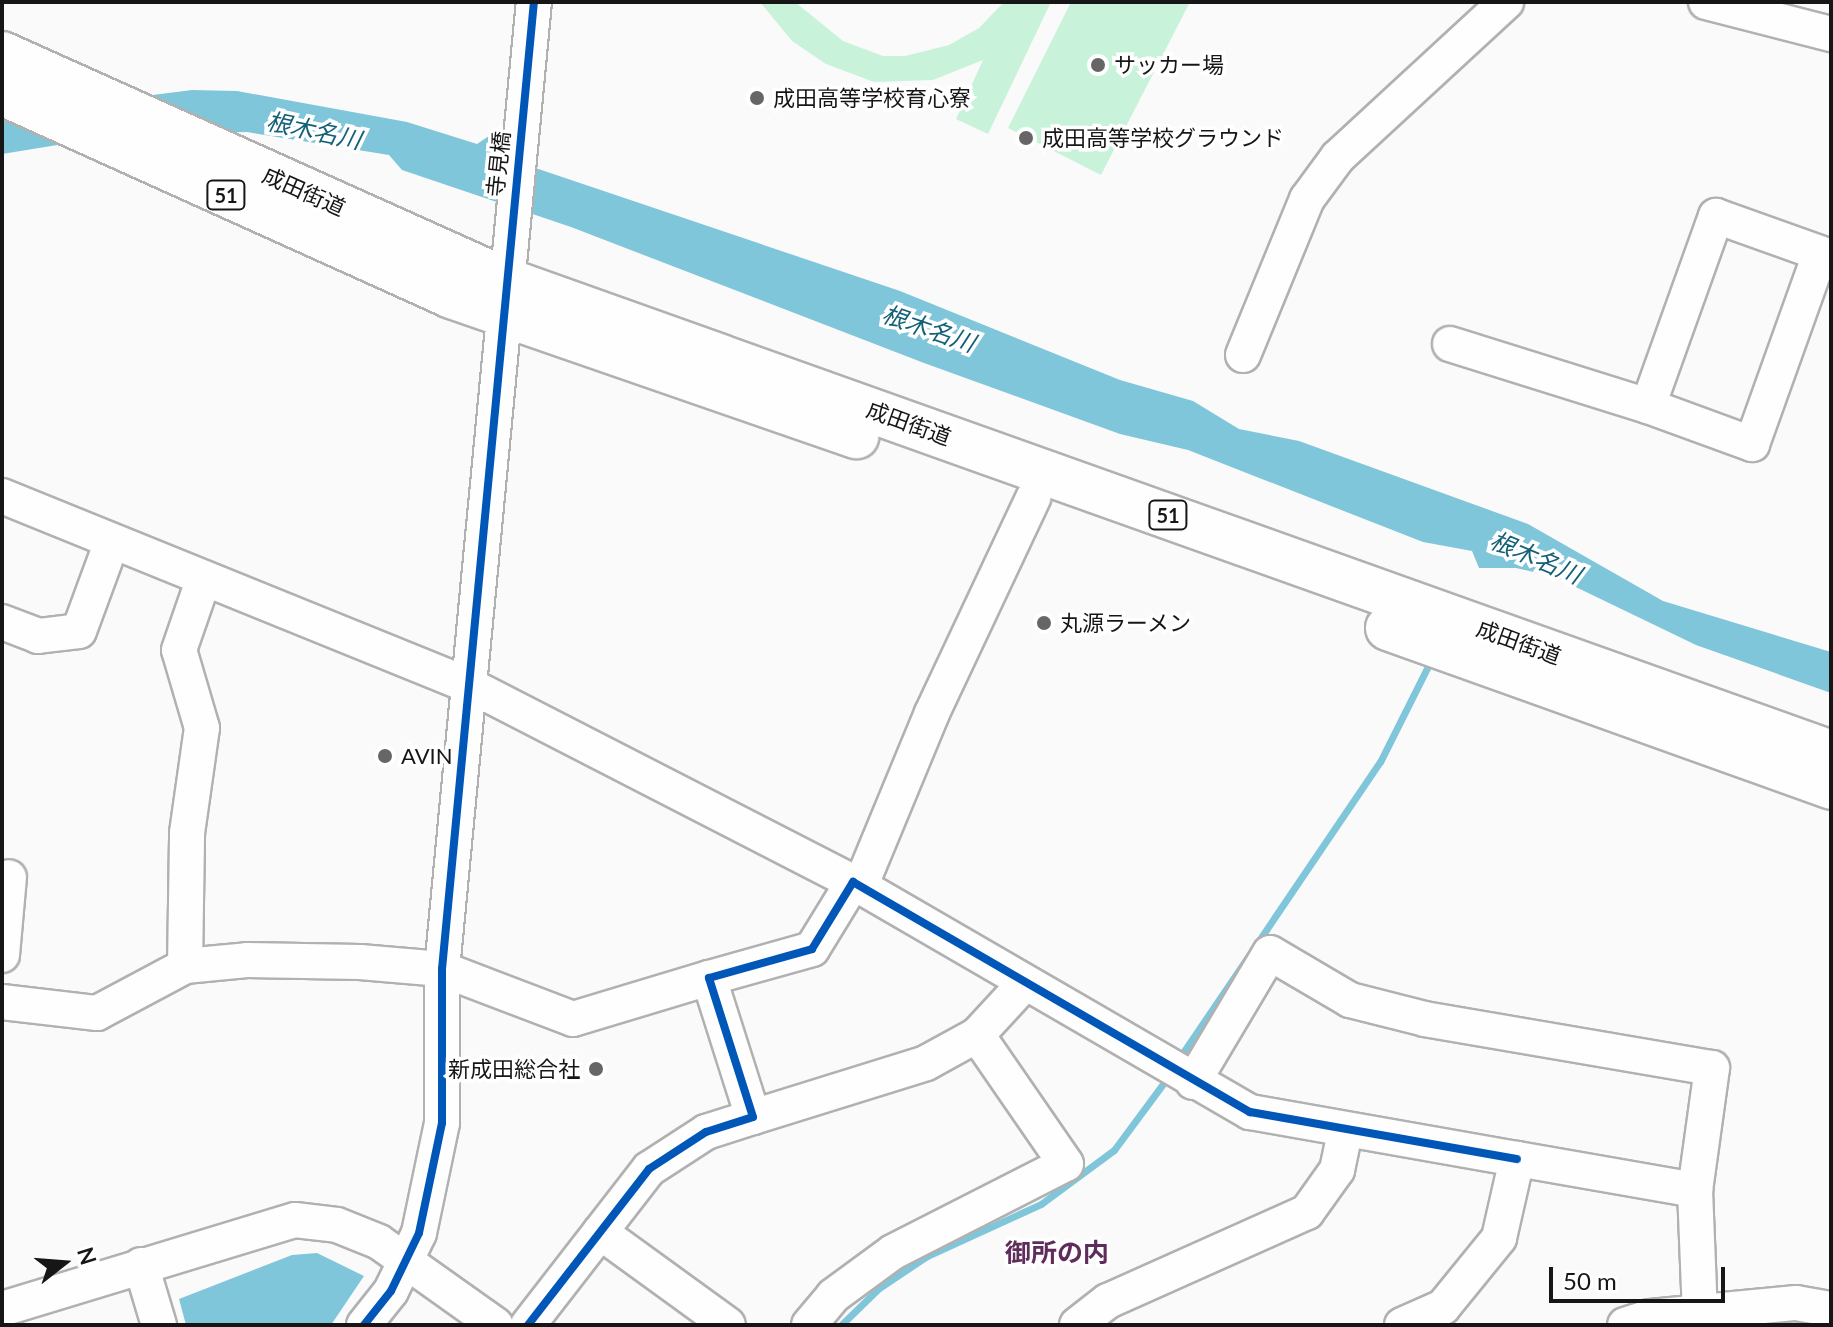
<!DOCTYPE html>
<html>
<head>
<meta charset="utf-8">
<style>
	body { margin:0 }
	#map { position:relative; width:1833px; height:1327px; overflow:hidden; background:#fafafa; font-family:Lato,"Noto Sans JP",sans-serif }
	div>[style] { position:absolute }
	.green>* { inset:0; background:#c8f3da }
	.water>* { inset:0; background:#80c6da }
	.stream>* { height:7px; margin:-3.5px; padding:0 3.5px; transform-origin:3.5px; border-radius:3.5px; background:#80c6da }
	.roads { filter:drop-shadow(2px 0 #b1b1b1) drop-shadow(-2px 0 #b1b1b1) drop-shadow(0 2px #b1b1b1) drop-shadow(0 -2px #b1b1b1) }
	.minor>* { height:34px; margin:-17px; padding:0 17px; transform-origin:17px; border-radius:17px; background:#fefefe }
	.highway>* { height:44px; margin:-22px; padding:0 22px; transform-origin:22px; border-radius:22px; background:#fefefe }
	.cycleway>* { height:8px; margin:-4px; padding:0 4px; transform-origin:4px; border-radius:4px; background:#0057b8 }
	.dots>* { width:22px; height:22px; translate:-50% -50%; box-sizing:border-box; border:4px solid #fff; border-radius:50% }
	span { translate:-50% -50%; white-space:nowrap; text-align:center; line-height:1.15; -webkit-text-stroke:7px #fff; paint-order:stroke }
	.shield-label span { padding:2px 6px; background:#fff; border:2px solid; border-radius:6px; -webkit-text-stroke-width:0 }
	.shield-label { font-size:20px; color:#161617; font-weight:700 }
	.poi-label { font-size:22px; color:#161617 }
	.left { translate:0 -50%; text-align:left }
	.right { translate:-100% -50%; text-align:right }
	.street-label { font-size:22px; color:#161617 }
	.water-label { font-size:24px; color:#126177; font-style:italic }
	.quarter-label { font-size:26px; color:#602c5c; font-weight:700 }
	.frame { position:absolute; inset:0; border:4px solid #161617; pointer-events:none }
	.north { position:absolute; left:24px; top:1223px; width:80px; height:80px; -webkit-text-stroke:6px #fff; paint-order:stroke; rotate:73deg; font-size:22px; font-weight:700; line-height:32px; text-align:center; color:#161617 }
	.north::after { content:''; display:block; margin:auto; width:28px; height:36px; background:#161617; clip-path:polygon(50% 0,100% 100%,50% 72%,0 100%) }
	.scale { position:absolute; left:1549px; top:1267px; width:176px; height:36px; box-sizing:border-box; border:4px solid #161617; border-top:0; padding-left:10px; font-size:24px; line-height:28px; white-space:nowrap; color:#161617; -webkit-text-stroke:6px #fff; paint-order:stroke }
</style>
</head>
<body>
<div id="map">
	<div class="green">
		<div style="clip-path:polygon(760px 2px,795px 2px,843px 41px,883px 56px,905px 56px,949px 45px,979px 28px,1004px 2px,1051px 2px,988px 134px,956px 119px,983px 60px,933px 80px,874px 82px,826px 64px,792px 41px)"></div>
		<div style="clip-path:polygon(1071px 2px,1190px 2px,1101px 175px,1008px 128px)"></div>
	</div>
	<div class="water">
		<div style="clip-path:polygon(192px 90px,237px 91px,407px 122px,477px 144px,489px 136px,494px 154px,900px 291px,1120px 380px,1193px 401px,1239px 429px,1299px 441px,1528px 524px,1663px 601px,1831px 652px,1831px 693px,1696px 645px,1555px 577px,1516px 568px,1479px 568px,1472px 551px,1423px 542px,1188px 450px,1120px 434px,924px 363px,571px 227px,402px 170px,389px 155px,247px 132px,119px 135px,2px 154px,2px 122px,82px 104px)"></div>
		<div style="clip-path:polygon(317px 1253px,364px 1276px,331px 1325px,186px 1325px,179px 1299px,292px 1255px)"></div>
	</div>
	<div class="stream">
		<div style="left:1178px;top:1060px;width:360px;rotate:-55.9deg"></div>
		<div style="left:1380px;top:762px;width:116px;rotate:-63.4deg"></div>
		<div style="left:841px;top:1325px;width:53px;rotate:-44.2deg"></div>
		<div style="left:879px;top:1288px;width:58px;rotate:-33.7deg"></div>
		<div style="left:927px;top:1256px;width:125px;rotate:-24.5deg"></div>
		<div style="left:1041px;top:1204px;width:91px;rotate:-36.5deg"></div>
		<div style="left:1114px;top:1150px;width:91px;rotate:-53.5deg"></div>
	</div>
	<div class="roads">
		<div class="minor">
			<div style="left:1706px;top:2px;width:129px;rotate:14.4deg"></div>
			<div style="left:1450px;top:344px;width:207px;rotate:17.4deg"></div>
			<div style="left:1648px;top:406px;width:202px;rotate:-70.3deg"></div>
			<div style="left:1716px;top:216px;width:122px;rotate:19.6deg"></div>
			<div style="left:1243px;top:355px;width:169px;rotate:-67.7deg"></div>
			<div style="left:1307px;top:199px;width:52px;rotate:-53.6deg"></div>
			<div style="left:1338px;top:157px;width:229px;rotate:-42.7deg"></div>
			<div style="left:1648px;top:406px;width:111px;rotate:20.1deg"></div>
			<div style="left:1752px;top:444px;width:202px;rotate:-70.3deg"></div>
			<div style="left:2px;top:496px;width:508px;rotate:22.07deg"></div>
			<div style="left:473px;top:687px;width:427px;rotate:27.2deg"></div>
			<div style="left:2px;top:622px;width:39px;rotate:21deg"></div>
			<div style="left:38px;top:636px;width:41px;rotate:-7deg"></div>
			<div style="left:79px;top:631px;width:93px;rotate:-69.8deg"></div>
			<div style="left:860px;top:887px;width:188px;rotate:-67.5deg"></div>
			<div style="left:932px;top:713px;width:238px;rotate:-64.8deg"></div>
			<div style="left:2px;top:955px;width:78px;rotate:-84.9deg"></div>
			<div style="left:185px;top:966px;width:133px;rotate:-89.1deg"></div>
			<div style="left:187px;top:833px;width:106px;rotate:-81.9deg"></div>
			<div style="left:202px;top:728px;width:81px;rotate:-106.4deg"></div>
			<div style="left:179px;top:650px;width:76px;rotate:-70.9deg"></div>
			<div style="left:2px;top:1002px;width:96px;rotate:6.6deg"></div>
			<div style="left:97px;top:1013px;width:100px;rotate:-28.1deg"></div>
			<div style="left:185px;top:966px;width:62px;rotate:-5.5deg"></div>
			<div style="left:247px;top:960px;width:113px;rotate:1deg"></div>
			<div style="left:360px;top:962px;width:82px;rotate:4.9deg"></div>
			<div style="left:442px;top:969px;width:140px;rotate:20.9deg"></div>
			<div style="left:573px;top:1019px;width:142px;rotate:-16.8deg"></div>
			<div style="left:1193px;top:1082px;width:150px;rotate:-59.2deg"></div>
			<div style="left:1270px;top:953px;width:93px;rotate:30.4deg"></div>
			<div style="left:1350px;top:1000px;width:77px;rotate:14.2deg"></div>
			<div style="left:1425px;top:1019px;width:291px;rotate:9.7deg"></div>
			<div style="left:1712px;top:1068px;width:123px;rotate:97.9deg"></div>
			<div style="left:753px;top:1117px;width:181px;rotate:-17.3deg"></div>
			<div style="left:926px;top:1063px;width:58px;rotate:-28.8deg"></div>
			<div style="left:977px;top:1035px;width:69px;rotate:-47.3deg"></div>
			<div style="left:600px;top:1232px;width:158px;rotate:36deg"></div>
			<div style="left:141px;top:1265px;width:63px;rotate:73.3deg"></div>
			<div style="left:2px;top:1309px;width:306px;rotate:-16.9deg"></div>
			<div style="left:295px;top:1220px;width:42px;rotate:6.8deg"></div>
			<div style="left:337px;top:1225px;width:45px;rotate:22deg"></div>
			<div style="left:379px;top:1242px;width:143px;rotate:35.4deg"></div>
			<div style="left:364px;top:1325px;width:43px;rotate:-51.5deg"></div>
			<div style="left:391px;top:1291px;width:64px;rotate:-64.2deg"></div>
			<div style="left:419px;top:1233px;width:112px;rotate:-78.2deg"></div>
			<div style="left:442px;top:1123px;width:154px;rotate:-90deg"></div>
			<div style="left:442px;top:969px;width:971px;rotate:-84.57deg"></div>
			<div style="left:528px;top:1325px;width:197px;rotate:-52.2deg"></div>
			<div style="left:649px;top:1169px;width:68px;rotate:-33deg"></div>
			<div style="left:706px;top:1132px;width:49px;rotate:-17.7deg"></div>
			<div style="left:753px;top:1117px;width:146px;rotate:-107.6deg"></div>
			<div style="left:709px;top:978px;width:107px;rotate:-15.7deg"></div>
			<div style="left:812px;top:949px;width:79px;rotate:-58.5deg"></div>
			<div style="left:853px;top:882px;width:459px;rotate:30.1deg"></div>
			<div style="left:1250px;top:1112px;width:271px;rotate:10deg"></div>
			<div style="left:809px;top:1325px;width:38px;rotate:-50deg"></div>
			<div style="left:833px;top:1296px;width:74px;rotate:-36.3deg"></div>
			<div style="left:893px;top:1252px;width:194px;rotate:-27deg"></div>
			<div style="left:1066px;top:1164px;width:157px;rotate:-124.6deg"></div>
			<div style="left:1077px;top:1325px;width:39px;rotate:-38deg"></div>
			<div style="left:1108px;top:1301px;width:218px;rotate:-24.1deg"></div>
			<div style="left:1307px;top:1212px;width:52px;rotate:-54.5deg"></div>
			<div style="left:1337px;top:1170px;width:38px;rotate:-78deg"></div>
			<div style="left:1402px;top:1325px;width:45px;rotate:-23.7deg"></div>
			<div style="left:1443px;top:1307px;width:89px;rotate:-50.9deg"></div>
			<div style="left:1499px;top:1238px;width:81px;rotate:-77.2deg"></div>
			<div style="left:1517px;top:1159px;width:181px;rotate:9.9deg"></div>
			<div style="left:1695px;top:1190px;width:123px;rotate:87.7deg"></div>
			<div style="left:1625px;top:1325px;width:26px;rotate:-18deg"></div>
			<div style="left:1650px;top:1317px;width:147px;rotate:-5.5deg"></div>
			<div style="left:1796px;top:1303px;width:36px;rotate:10deg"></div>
		</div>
		<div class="highway">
			<div style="left:2px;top:54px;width:551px;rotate:24.19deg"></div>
			<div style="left:505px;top:280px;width:1408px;rotate:19.63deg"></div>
			<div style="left:2px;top:93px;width:493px;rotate:24.3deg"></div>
			<div style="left:451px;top:296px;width:429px;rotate:19.1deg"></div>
			<div style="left:1388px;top:628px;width:471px;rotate:19.7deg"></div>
		</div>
	</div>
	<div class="cycleway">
		<div style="left:364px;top:1325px;width:43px;rotate:-51.5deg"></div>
		<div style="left:391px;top:1291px;width:64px;rotate:-64.2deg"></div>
		<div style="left:419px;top:1233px;width:112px;rotate:-78.2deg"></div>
		<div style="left:442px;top:1123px;width:154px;rotate:-90deg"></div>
		<div style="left:442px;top:969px;width:971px;rotate:-84.57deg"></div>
		<div style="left:528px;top:1325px;width:197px;rotate:-52.2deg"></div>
		<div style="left:649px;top:1169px;width:68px;rotate:-33deg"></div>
		<div style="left:706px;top:1132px;width:49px;rotate:-17.7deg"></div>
		<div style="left:753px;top:1117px;width:146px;rotate:-107.6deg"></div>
		<div style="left:709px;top:978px;width:107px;rotate:-15.7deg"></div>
		<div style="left:812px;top:949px;width:79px;rotate:-58.5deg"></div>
		<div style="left:853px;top:882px;width:459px;rotate:30.1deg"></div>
		<div style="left:1250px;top:1112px;width:271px;rotate:10deg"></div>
	</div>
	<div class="dots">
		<div style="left:1098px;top:65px;background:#666"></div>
		<div style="left:757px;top:98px;background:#666"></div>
		<div style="left:1026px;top:138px;background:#666"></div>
		<div style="left:1044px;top:623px;background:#666"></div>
		<div style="left:385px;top:756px;background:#666"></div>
		<div style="left:596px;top:1069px;background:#666"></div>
	</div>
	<div class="shield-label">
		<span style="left:226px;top:195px">51</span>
		<span style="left:1168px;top:515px">51</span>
	</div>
	<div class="poi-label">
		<span class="left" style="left:1114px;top:65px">サッカー場</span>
		<span class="left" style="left:773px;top:98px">成田高等学校育心寮</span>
		<span class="left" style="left:1042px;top:138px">成田高等学校グラウンド</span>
		<span class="left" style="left:1060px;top:623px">丸源ラーメン</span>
		<span class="left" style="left:401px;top:756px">AVIN</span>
		<span class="right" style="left:580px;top:1069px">新成田総合社</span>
	</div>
	<div class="street-label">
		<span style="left:498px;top:164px;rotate:-84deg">寺見橋</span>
		<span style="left:304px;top:191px;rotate:24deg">成田街道</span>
		<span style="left:909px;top:423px;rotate:20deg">成田街道</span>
		<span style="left:1519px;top:642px;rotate:20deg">成田街道</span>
	</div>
	<div class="water-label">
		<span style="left:314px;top:130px;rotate:12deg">根木名川</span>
		<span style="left:929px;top:328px;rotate:19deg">根木名川</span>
		<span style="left:1536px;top:557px;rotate:23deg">根木名川</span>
	</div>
	<div class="quarter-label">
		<span style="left:1057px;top:1253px">御所の内</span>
	</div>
	<div class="frame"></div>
	<div class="north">N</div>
	<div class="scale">50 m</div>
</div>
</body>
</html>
